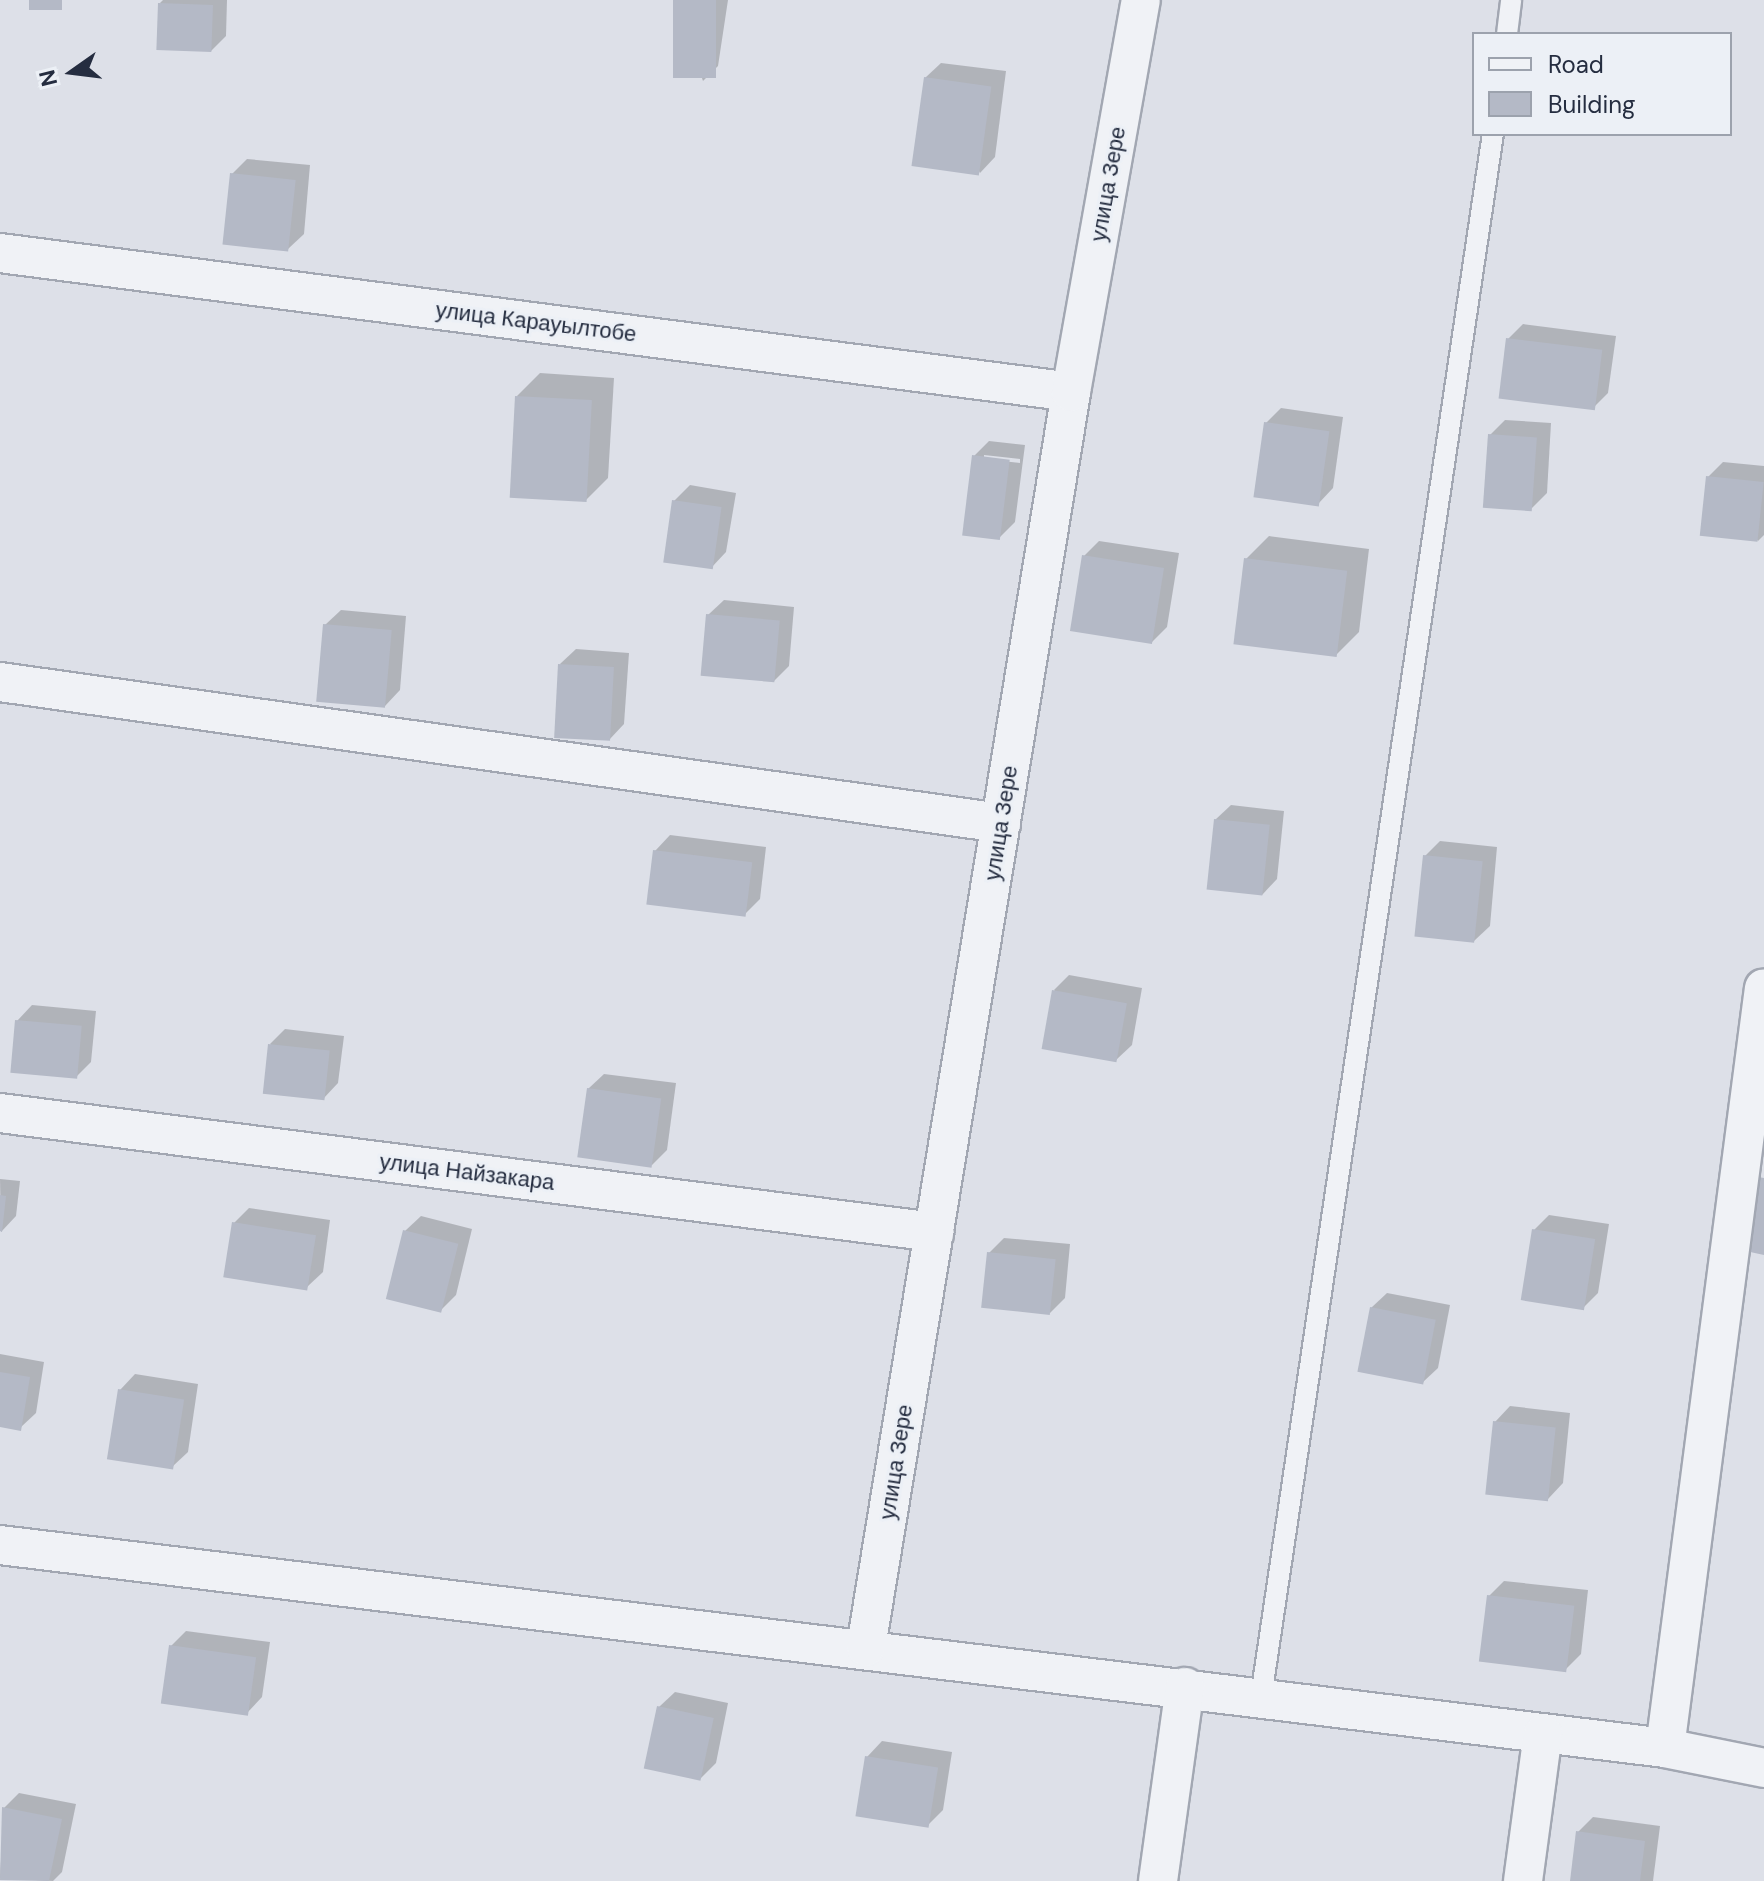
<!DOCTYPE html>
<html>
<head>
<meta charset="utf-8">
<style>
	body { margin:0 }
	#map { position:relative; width:1764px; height:1881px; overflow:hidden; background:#dde0e8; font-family:"DM Sans",sans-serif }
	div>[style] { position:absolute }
	.shadow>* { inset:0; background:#0003 }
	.building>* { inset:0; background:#b4b9c6; transform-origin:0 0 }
	.roads { filter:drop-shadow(2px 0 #a2a7b2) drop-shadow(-2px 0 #a2a7b2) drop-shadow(0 2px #a2a7b2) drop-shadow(0 -2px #a2a7b2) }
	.service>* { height:20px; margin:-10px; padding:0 10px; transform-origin:10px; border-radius:10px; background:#f0f2f6 }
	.minor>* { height:38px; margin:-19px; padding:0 19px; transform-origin:19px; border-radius:19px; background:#f0f2f6 }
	span { translate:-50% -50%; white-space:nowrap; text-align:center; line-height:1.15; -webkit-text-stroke:6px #ecf0f6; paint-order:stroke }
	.street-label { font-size:22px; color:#252d40 }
	.legend { position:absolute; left:1472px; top:32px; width:260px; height:104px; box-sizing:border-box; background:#ecf0f6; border:2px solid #9ca2ad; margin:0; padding:10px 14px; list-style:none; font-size:24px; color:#252d40 }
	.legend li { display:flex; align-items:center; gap:16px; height:40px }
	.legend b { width:40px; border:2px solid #9ca2ad }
	.north { position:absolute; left:32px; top:32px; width:80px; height:80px; -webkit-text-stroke:6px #ecf0f6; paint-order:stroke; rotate:256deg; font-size:22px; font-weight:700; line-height:32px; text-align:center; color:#252d40 }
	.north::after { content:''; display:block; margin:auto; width:28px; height:36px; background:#252d40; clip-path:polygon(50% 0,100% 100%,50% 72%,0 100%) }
</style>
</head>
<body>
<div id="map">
	<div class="shadow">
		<div style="clip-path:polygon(163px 0,227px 0,226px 36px,211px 51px,160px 3px)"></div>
		<div style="clip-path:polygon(675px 0,728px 0,718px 66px,703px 81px)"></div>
		<div style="clip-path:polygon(941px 63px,1006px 71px,995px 157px,980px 173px,925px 78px)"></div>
		<div style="clip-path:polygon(247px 159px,310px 165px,304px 234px,288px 249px,232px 174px)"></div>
		<div style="clip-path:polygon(1523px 324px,1616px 336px,1608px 393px,1593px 408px,1508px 339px)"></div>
		<div style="clip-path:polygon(540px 373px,614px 378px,608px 478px,585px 501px,517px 396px)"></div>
		<div style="clip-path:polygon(1281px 408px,1343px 417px,1333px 488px,1318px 504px,1266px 423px)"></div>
		<div style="clip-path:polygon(1505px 420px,1551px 423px,1547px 493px,1532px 508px,1490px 435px)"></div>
		<div style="clip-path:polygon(evenodd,989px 441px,1025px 445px,1015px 522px,1000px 537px,974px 456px,989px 441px,984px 455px,1020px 459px,1020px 463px,984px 459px,984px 455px)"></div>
		<div style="clip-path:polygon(1723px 462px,1764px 466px,1764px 535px,1758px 541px,1708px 477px)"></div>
		<div style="clip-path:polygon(690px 485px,736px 493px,726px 552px,711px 568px,674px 501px)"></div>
		<div style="clip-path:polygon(1269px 536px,1369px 549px,1359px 632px,1336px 655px,1246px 559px)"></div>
		<div style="clip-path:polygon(1099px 541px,1179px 553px,1167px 627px,1152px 642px,1084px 556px)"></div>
		<div style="clip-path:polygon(724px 600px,794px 607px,789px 666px,774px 681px,708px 615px)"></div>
		<div style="clip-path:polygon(341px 610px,406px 616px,400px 690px,385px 706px,325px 625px)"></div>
		<div style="clip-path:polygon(576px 649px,629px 653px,624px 724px,609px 740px,560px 664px)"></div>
		<div style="clip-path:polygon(1231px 805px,1284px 811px,1277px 879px,1262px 895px,1215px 820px)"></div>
		<div style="clip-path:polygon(670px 835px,766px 847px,760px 899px,745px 914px,655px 851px)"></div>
		<div style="clip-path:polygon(1440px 841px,1497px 847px,1490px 926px,1474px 941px,1425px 856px)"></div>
		<div style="clip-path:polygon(1069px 975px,1142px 988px,1132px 1045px,1116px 1060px,1054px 990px)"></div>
		<div style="clip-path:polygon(32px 1005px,96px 1011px,91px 1062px,76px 1077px,17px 1021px)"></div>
		<div style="clip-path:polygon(285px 1029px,344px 1036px,338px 1083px,323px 1099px,270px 1044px)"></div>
		<div style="clip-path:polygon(604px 1074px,676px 1083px,667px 1150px,652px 1165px,588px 1089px)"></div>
		<div style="clip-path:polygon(0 1179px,20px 1181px,16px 1216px,1px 1232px)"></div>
		<div style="clip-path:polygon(249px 1208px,330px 1220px,323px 1272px,307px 1287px,234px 1223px)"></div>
		<div style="clip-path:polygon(1549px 1215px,1609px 1224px,1598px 1293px,1583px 1308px,1534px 1230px)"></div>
		<div style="clip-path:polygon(421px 1216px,472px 1229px,456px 1295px,440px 1311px,405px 1231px)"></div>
		<div style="clip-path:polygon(1004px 1238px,1070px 1244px,1065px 1298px,1050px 1313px,989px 1253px)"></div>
		<div style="clip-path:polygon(1387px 1293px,1450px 1305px,1438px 1368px,1422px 1383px,1371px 1308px)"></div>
		<div style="clip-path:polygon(0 1354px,44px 1362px,36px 1413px,20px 1428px,0 1425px)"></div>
		<div style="clip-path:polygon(135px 1374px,198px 1384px,188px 1452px,172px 1467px,120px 1390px)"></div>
		<div style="clip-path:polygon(1510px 1406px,1570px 1413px,1563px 1483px,1548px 1499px,1495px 1422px)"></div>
		<div style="clip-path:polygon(1504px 1581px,1588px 1590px,1581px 1654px,1566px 1669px,1489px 1596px)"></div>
		<div style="clip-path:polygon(186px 1631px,270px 1642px,262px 1697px,247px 1713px,171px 1646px)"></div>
		<div style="clip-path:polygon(675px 1692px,728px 1703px,716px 1763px,700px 1779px,659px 1707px)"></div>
		<div style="clip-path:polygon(882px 1741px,952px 1752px,943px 1810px,928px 1825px,867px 1757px)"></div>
		<div style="clip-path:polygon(19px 1793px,76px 1804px,62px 1872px,53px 1881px,0 1878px,4px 1808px)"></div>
		<div style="clip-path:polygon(1593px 1817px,1660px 1826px,1653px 1881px,1572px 1881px,1578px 1832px)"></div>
	</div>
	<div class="building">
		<div style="left:29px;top:0;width:33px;height:10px"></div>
		<div style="left:673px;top:0;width:43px;height:78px"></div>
		<div style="left:158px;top:3px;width:55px;height:47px;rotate:2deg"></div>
		<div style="left:924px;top:77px;width:68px;height:90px;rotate:8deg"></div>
		<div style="left:230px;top:173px;width:66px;height:72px;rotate:6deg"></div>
		<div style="left:1506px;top:338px;width:97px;height:61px;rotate:7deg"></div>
		<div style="left:515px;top:396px;width:77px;height:102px;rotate:3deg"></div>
		<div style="left:1264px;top:422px;width:66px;height:76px;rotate:8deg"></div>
		<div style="left:1488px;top:434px;width:49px;height:74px;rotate:4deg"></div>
		<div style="left:972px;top:455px;width:38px;height:81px;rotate:7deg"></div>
		<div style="left:1706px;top:476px;width:58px;height:60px;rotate:6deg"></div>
		<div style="left:672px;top:500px;width:50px;height:63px;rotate:8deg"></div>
		<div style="left:1082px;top:555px;width:83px;height:77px;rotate:9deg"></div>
		<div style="left:1244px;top:558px;width:104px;height:87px;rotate:7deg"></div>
		<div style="left:706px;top:614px;width:74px;height:62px;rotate:5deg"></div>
		<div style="left:323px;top:624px;width:69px;height:78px;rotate:5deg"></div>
		<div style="left:558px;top:664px;width:56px;height:74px;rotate:3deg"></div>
		<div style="left:1214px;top:819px;width:56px;height:71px;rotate:6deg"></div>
		<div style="left:653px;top:850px;width:100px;height:55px;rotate:7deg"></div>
		<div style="left:1423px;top:855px;width:60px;height:82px;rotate:6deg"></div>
		<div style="left:1052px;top:990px;width:76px;height:60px;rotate:10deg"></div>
		<div style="left:15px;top:1020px;width:67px;height:53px;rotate:5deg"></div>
		<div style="left:268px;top:1044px;width:62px;height:50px;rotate:6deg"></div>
		<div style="left:587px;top:1088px;width:75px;height:70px;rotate:8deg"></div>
		<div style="clip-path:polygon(1758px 1177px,1764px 1178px,1764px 1255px,1741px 1250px)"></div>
		<div style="clip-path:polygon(0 1195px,6px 1196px,2px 1232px,0 1231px)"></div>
		<div style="left:232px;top:1222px;width:85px;height:56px;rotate:9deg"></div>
		<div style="left:1532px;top:1229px;width:64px;height:72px;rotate:9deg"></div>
		<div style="left:403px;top:1230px;width:57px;height:71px;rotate:14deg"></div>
		<div style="left:987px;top:1252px;width:69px;height:56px;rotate:6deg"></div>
		<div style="left:1370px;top:1307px;width:67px;height:66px;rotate:11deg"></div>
		<div style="clip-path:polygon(0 1372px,30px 1377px,21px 1431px,0 1427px)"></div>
		<div style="left:118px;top:1389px;width:67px;height:71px;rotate:9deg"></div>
		<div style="left:1493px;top:1421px;width:63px;height:74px;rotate:6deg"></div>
		<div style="left:1487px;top:1595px;width:88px;height:67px;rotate:7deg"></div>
		<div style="left:169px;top:1645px;width:88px;height:59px;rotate:8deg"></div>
		<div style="left:657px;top:1706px;width:58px;height:64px;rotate:12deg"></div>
		<div style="left:865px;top:1756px;width:74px;height:61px;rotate:9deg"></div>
		<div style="clip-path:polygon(2px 1807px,62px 1819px,49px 1881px,0 1880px)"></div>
		<div style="clip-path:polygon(1576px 1831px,1645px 1841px,1640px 1881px,1570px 1881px)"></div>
	</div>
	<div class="roads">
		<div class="service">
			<div style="left:1507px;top:34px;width:34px;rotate:-83deg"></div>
			<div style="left:1261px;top:1697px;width:1580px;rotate:-81.56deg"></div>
		</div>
		<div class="minor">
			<div style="left:0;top:253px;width:1080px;rotate:7.39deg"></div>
			<div style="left:0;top:682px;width:1011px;rotate:8.02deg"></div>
			<div style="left:0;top:1113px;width:942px;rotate:7.26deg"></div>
			<div style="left:0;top:1545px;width:1677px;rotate:6.95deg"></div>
			<div style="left:1665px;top:1748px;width:766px;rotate:-82.58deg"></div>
			<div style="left:866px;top:1647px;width:1272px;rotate:-80.72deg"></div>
			<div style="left:1071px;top:392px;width:398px;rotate:-79.9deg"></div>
			<div style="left:1665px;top:1748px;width:101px;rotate:11.4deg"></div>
			<div style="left:1158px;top:1881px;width:196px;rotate:-82.1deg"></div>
			<div style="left:1523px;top:1881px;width:148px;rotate:-82.3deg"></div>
		</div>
	</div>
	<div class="street-label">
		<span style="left:1108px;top:184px;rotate:-80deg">улица Зере</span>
		<span style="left:536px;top:322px;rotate:7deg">улица Карауылтобе</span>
		<span style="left:1001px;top:823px;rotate:-81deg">улица Зере</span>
		<span style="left:467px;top:1172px;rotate:7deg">улица Найзакара</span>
		<span style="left:896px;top:1462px;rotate:-81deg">улица Зере</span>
	</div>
	<ul class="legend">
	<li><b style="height:10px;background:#f0f2f6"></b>Road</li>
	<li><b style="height:22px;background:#b4b9c6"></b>Building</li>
	</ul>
	<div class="north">N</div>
</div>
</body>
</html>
